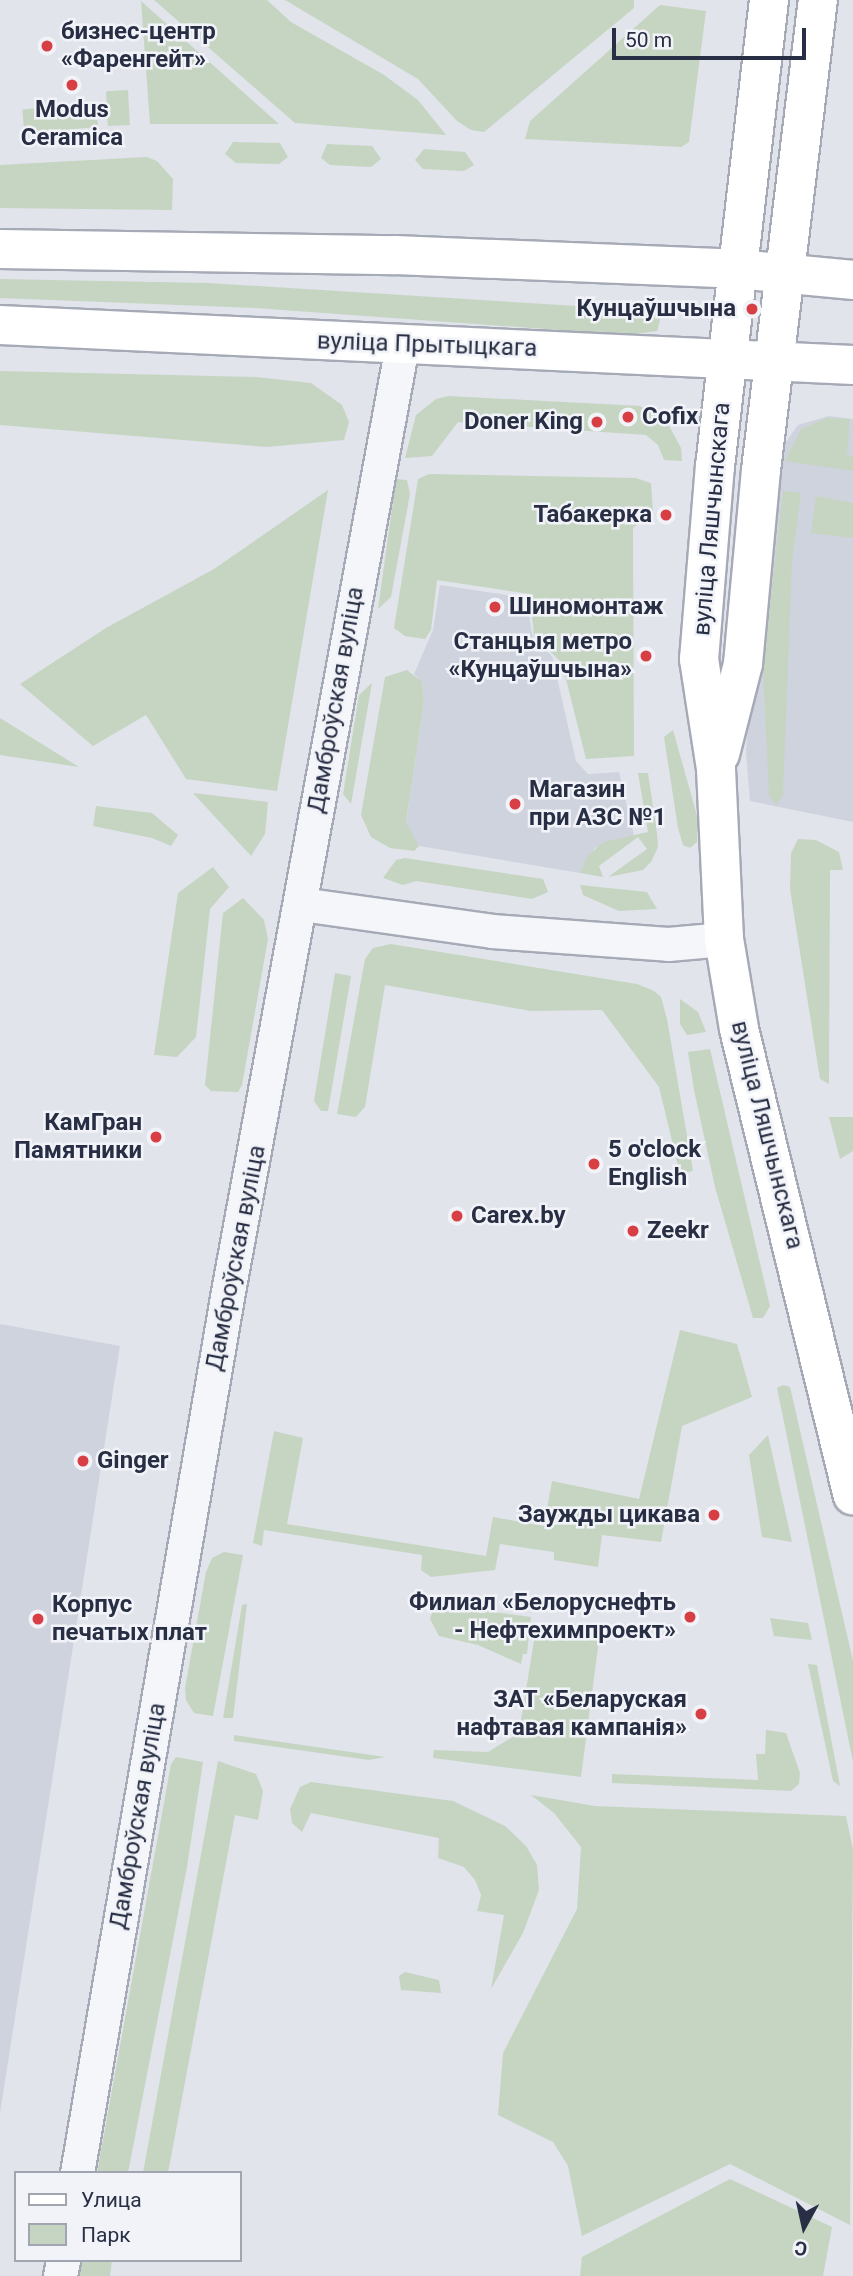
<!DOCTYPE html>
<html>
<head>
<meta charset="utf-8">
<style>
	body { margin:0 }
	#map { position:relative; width:853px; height:2276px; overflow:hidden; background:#e1e4eb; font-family:Roboto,sans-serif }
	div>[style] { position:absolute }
	.built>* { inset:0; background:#cfd3dd }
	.green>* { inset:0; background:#c5d5c2; transform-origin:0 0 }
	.roads { filter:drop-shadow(2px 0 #a6aab6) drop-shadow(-2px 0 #a6aab6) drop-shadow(0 2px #a6aab6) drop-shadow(0 -2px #a6aab6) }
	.minor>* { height:33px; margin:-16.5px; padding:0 16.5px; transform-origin:16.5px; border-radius:16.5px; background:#f5f6f9 }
	.major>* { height:38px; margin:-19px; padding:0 19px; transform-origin:19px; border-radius:19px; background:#fff }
	.dots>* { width:19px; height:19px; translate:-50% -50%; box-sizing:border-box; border:4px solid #f1f3f8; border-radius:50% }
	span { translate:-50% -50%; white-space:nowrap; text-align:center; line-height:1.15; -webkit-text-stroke:5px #f1f3f8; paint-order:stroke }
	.poi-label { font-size:24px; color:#282f44; font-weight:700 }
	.left { translate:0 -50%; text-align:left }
	.right { translate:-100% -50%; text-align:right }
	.street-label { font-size:24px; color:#282f44 }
	.legend { position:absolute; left:14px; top:2171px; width:228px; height:91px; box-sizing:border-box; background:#f1f3f8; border:2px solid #a1a5b0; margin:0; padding:9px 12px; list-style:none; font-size:21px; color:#282f44 }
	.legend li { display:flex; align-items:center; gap:14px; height:35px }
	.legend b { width:35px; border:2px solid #a1a5b0 }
	.north { position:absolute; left:769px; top:2192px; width:70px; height:70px; -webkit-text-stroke:5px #f1f3f8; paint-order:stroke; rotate:188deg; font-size:19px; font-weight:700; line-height:28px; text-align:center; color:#282f44 }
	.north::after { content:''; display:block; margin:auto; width:24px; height:32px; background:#282f44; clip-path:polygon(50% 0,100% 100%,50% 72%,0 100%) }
	.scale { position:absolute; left:612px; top:28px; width:194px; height:32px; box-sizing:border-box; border:4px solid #282f44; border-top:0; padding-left:9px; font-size:21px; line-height:24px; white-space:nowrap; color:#282f44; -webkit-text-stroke:5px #f1f3f8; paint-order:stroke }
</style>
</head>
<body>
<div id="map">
	<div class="built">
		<div style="clip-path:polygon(829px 416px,853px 419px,853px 822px,750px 801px,746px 752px,756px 606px,781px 449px,798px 425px)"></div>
		<div style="clip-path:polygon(440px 585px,526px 598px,533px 639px,552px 656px,576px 761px,588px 774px,619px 772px,634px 836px,595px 848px,580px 873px,419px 846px,411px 833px,406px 823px,424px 702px,422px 683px,414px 674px,433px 630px)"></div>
		<div style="clip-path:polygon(0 1324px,120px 1346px,0 2113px)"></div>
	</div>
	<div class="green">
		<div style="clip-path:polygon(154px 0,267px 0,291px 22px,384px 75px,418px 100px,446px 135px,295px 123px)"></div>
		<div style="clip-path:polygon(285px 0,634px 0,634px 8px,484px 132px,471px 130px,457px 121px,418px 79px)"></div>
		<div style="clip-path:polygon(141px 1px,279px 124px,150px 124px)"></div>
		<div style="clip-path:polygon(660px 5px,706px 11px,689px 142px,681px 147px,525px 139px,530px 121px)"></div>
		<div style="left:128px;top:90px;width:35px;height:22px;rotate:87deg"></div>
		<div style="left:96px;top:103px;width:24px;height:74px;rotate:85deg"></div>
		<div style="clip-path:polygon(233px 142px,280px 143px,288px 157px,279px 164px,236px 163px,225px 154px)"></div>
		<div style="clip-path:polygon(327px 144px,372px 146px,381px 159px,371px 167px,330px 165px,321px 158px)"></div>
		<div style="clip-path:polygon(424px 149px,465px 152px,474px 165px,464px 171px,423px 169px,415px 160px)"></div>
		<div style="clip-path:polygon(146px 157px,157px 161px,173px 179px,172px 210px,0 208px,0 165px)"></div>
		<div style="clip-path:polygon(0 279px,208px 283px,642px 310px,657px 312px,660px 320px,657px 331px,629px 335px,255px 308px,0 298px)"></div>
		<div style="clip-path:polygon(0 371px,256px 377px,311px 383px,342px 405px,349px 422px,344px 440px,267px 447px,0 425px)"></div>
		<div style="clip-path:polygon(449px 396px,640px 406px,667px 422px,681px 448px,682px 461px,664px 460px,658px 445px,646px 435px,458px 422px,432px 456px,405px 458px,416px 415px,436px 399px)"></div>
		<div style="clip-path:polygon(827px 418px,850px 419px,847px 455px,853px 456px,853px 471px,785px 461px,801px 429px)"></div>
		<div style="clip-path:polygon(429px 474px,636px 478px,651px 483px,653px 511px,633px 528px,634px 756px,586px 759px,562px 663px,534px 636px,530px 594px,437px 580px,431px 630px,425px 639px,405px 636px,394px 628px,418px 479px)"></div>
		<div style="clip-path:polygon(396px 479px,407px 480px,410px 494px,391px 597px,378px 609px)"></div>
		<div style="clip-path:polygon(328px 490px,277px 791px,186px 779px,146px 715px,93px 746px,20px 684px,106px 628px,214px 569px)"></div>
		<div style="clip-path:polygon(783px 491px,801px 493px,792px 562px,783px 795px,777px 805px,769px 796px,763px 669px)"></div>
		<div style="clip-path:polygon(816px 496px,853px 503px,853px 538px,811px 533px)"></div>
		<div style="clip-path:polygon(407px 670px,422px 682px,424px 702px,406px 822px,419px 846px,414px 851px,390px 848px,371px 837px,361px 815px,385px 677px)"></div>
		<div style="clip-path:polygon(372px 683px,351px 804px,343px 794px,359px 695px)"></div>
		<div style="clip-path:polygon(0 718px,79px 767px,0 755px)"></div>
		<div style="clip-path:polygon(673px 730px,698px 819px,697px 842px,690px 848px,683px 845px,678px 828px,664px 737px)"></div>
		<div style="clip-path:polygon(638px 773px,648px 773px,657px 833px,658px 847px,651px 862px,643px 870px,608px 877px,647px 849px,638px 837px,599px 866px,603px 877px,580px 873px,588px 855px,604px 842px,648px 832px)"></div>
		<div style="clip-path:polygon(193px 793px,268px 802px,265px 834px,251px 856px)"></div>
		<div style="clip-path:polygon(96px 806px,152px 813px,178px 835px,171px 846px,152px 838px,93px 826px)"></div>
		<div style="clip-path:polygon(798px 839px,816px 840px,839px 852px,843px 870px,830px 870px,829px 1084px,820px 1079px,790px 889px,791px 853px)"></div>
		<div style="clip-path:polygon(405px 858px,543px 879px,548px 892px,532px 899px,416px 881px,403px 885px,383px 878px,396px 860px)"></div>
		<div style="clip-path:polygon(213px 867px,229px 887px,210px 909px,196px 1037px,177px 1057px,154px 1055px,178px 893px)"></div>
		<div style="clip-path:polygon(580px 885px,647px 892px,657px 909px,619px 911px,583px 895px)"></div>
		<div style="clip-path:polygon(243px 898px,264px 920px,268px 939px,242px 1085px,238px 1092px,211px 1091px,205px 1085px,223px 913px)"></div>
		<div style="clip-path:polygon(391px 944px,637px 984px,654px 991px,661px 997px,667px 1019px,693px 1171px,680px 1174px,659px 1087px,602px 1010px,531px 1011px,385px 985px,365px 1107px,356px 1117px,337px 1114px,365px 959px,373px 948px)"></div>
		<div style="clip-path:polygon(335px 973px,351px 976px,328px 1111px,321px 1111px,314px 1101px)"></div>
		<div style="clip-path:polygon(680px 999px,698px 1012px,706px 1032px,687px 1035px,680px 1024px)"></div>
		<div style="clip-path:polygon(710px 1049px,770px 1306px,763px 1318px,753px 1318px,715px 1187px,694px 1090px,688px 1052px)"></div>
		<div style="clip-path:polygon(829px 1117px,853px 1117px,853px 1151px,840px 1159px)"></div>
		<div style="clip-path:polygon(680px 1330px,737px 1344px,752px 1397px,682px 1426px,661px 1542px,602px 1535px,598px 1567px,554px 1560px,554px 1552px,500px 1544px,495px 1570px,431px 1577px,421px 1570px,422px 1555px,264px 1530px,262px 1546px,253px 1543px,274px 1431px,303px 1438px,287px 1524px,486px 1556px,493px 1517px,544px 1526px,552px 1481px,639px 1499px)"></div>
		<div style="clip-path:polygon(783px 1385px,790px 1387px,853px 1661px,853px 1762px,777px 1388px)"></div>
		<div style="clip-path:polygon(768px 1435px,792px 1542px,762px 1537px,749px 1455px)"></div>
		<div style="clip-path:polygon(224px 1552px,243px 1555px,213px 1716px,194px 1713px,186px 1700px,185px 1688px,206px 1572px,212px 1558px)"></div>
		<div style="clip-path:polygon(247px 1604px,233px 1718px,223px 1718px,242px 1605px)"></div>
		<div style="clip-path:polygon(435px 1604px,531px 1617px,527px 1654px,523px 1654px,521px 1664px,478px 1645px,439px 1636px,430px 1619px)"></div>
		<div style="clip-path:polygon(770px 1618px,808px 1623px,812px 1640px,774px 1636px)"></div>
		<div style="clip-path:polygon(536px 1628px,600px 1632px,581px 1777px,433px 1758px,434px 1750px,488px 1752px,519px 1733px)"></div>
		<div style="clip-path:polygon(808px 1664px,817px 1665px,840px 1786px,833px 1781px)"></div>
		<div style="clip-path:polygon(766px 1730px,786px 1733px,800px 1773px,799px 1784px,791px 1791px,612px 1783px,612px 1774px,758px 1780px,756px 1754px,765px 1754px)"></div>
		<div style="clip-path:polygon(234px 1735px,385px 1757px,369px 1760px,234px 1741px)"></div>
		<div style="clip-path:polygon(176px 1757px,203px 1762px,187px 1867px,128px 2173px,97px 2173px,171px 1764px)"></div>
		<div style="clip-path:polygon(218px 1761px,256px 1774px,263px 1791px,258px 1820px,235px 1815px,168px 2173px,143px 2173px)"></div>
		<div style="clip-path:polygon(311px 1782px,453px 1801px,505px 1826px,526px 1846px,537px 1865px,539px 1890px,523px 1933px,491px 1989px,504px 1915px,477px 1911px,481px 1895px,475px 1880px,464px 1867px,438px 1858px,439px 1838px,311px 1813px,302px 1832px,292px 1823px,290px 1809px,300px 1787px)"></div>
		<div style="clip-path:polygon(531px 1795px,595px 1806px,846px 1816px,853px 1849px,850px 2225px,730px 2164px,582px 2236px,568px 2166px,553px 2142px,498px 2115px,503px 2053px,577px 1909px,581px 1847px,554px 1813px)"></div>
		<div style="clip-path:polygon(405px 1972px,439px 1980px,441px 1993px,401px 1990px,399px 1976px)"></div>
		<div style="clip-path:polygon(730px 2179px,832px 2227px,823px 2276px,580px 2276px,582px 2257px)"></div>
		<div style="clip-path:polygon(80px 2260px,112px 2260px,110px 2276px,77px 2276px)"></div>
	</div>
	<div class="roads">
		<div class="minor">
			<div style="left:301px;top:904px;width:193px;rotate:8deg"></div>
			<div style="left:492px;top:931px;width:176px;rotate:4.2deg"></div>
			<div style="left:668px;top:944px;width:56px;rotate:-5.1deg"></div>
			<div style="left:77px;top:2173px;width:900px;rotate:-80.28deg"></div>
			<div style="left:229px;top:1286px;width:957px;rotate:-79.58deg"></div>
			<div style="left:60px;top:2276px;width:16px;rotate:-79deg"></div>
		</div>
		<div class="major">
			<div style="left:769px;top:0;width:468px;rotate:96.6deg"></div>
			<div style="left:715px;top:465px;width:195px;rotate:94.7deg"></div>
			<div style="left:699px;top:659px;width:111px;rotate:81.2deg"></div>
			<div style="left:716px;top:769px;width:170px;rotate:87.3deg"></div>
			<div style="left:724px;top:939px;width:91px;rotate:80.5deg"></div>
			<div style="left:739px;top:1029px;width:480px;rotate:76.3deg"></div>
			<div style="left:0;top:249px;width:395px;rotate:0.9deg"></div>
			<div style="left:395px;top:255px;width:342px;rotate:2.3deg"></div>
			<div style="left:737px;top:269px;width:117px;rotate:5.4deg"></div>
			<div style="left:0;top:325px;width:854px;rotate:2.68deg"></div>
			<div style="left:720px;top:754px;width:93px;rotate:-75.7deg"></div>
			<div style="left:743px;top:664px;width:195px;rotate:-84.7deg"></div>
			<div style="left:761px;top:470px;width:473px;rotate:-83.1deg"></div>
		</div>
	</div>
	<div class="dots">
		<div style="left:47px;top:46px;background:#d73f44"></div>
		<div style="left:72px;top:85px;background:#d73f44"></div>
		<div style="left:752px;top:309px;background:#d73f44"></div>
		<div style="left:628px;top:417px;background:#d73f44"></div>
		<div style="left:597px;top:422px;background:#d73f44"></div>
		<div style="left:666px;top:515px;background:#d73f44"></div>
		<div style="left:495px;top:607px;background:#d73f44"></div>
		<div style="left:646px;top:656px;background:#d73f44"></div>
		<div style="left:515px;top:804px;background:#d73f44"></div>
		<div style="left:156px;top:1137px;background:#d73f44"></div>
		<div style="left:594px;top:1164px;background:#d73f44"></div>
		<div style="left:457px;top:1216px;background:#d73f44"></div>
		<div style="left:633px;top:1231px;background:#d73f44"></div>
		<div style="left:83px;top:1461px;background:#d73f44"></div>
		<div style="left:714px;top:1515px;background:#d73f44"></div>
		<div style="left:690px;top:1617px;background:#d73f44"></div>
		<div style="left:38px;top:1619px;background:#d73f44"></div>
		<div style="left:701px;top:1714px;background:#d73f44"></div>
	</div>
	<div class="poi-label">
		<span class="left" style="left:61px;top:46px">бизнес-центр<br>«Фаренгейт»</span>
		<span style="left:72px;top:124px">Modus<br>Ceramica</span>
		<span class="right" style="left:736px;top:309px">Кунцаўшчына</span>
		<span class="left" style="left:642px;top:417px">Cofix</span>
		<span class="right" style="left:583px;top:422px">Doner King</span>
		<span class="right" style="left:652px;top:515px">Табакерка</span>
		<span class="left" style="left:509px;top:607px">Шиномонтаж</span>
		<span class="right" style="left:632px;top:656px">Станцыя метро<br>«Кунцаўшчына»</span>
		<span class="left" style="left:529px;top:804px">Магазин<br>при АЗС №1</span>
		<span class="right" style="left:142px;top:1137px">КамГран<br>Памятники</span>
		<span class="left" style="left:608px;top:1164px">5 o'clock<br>English</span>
		<span class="left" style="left:471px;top:1216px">Carex.by</span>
		<span class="left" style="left:647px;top:1231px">Zeekr</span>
		<span class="left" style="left:97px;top:1461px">Ginger</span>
		<span class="right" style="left:700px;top:1515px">Заужды цикава</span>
		<span class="right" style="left:676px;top:1617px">Филиал «Белоруснефть<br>- Нефтехимпроект»</span>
		<span class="left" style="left:52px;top:1619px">Корпус<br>печатых плат</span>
		<span class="right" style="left:687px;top:1714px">ЗАТ «Беларуская<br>нафтавая кампанія»</span>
	</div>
	<div class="street-label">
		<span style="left:427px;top:345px;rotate:2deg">вуліца Прытыцкага</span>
		<span style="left:712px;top:519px;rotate:-85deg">вуліца Ляшчынскага</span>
		<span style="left:336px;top:700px;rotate:-80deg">Дамброўская вуліца</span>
		<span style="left:767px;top:1135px;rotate:76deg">вуліца Ляшчынскага</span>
		<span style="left:236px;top:1258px;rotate:-79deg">Дамброўская вуліца</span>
		<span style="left:138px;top:1816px;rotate:-80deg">Дамброўская вуліца</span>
	</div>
	<ul class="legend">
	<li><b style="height:9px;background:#fff"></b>Улица</li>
	<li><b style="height:19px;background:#c5d5c2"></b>Парк</li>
	</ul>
	<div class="north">С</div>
	<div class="scale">50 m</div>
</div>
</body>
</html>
